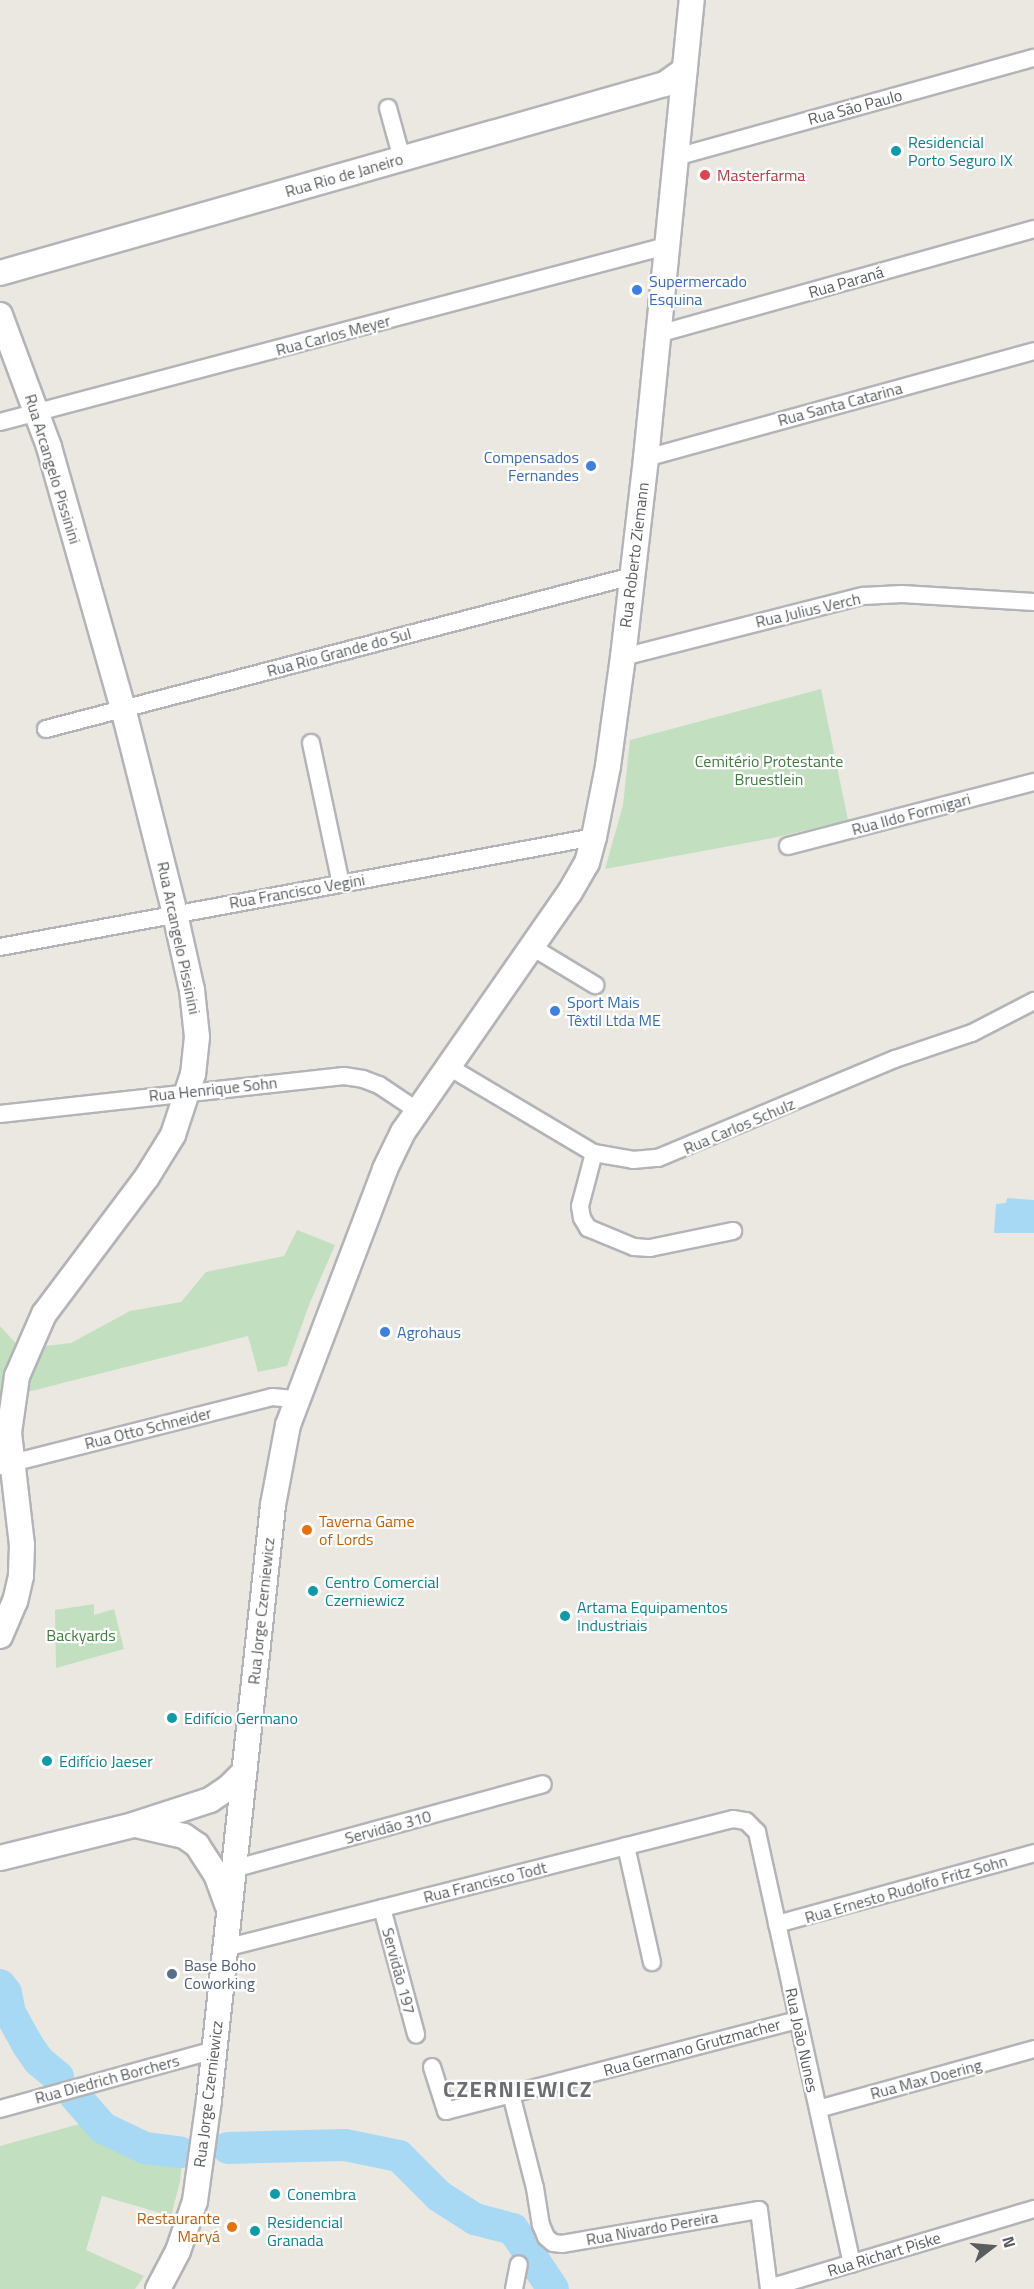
<!DOCTYPE html>
<html>
<head>
<meta charset="utf-8">
<style>
	body { margin:0 }
	#map { position:relative; width:1034px; height:2289px; overflow:hidden; background:#ebe8e1; font-family:"Titillium Web",sans-serif }
	div>[style] { position:absolute }
	.green>* { inset:0; background:#c2e0c0 }
	.water>* { inset:0; background:#a8d9f4 }
	.river>* { height:32px; margin:-16px; padding:0 16px; transform-origin:16px; border-radius:16px; background:#a8d9f4 }
	.roads { filter:drop-shadow(2px 0 #b2b4b7) drop-shadow(-2px 0 #b2b4b7) drop-shadow(0 2px #b2b4b7) drop-shadow(0 -2px #b2b4b7) }
	.street>* { height:16px; margin:-8px; padding:0 8px; transform-origin:8px; border-radius:8px; background:#fff }
	.secondary>* { height:24px; margin:-12px; padding:0 12px; transform-origin:12px; border-radius:12px; background:#fff }
	.dots>* { width:16px; height:16px; translate:-50% -50%; box-sizing:border-box; border:3px solid #fff; border-radius:50% }
	span { translate:-50% -50%; white-space:nowrap; text-align:center; line-height:1.15; -webkit-text-stroke:4.5px #fff; paint-order:stroke }
	.street-label { font-size:16px; color:#5a5d60 }
	.culture-label { font-size:16px; color:#0d838f }
	.left { translate:0 -50%; text-align:left }
	.health-label { font-size:16px; color:#be3a42 }
	.shop-label { font-size:16px; color:#366cbe }
	.right { translate:-100% -50%; text-align:right }
	.park-label { font-size:16px; color:#3f7c3d }
	.food-label { font-size:16px; color:#c56008 }
	.service-label { font-size:16px; color:#4e5e75 }
	.district-label { font-size:22px; color:#6b6f72; font-weight:700; letter-spacing:1.5px }
	.north { position:absolute; left:962px; top:2217px; width:60px; height:60px; -webkit-text-stroke:4px #fff; paint-order:stroke; rotate:74deg; font-size:16px; font-weight:700; line-height:24px; text-align:center; color:#5a5d60 }
	.north::after { content:''; display:block; margin:auto; width:21px; height:27px; background:#5a5d60; clip-path:polygon(50% 0,100% 100%,50% 72%,0 100%) }
</style>
</head>
<body>
<div id="map">
	<div class="green">
		<div style="clip-path:polygon(821px 689px,848px 820px,773px 838px,605px 869px,623px 805px,630px 740px)"></div>
		<div style="clip-path:polygon(297px 1230px,335px 1245px,309px 1305px,287px 1366px,258px 1372px,248px 1336px,0 1399px,0 1326px,21px 1349px,71px 1343px,130px 1311px,181px 1302px,206px 1272px,284px 1256px)"></div>
		<div style="clip-path:polygon(94px 1604px,94px 1615px,114px 1609px,124px 1649px,56px 1668px,55px 1610px)"></div>
		<div style="clip-path:polygon(97px 2097px,108px 2115px,137px 2136px,184px 2140px,180px 2182px,171px 2216px,102px 2196px,86px 2250px,144px 2276px,135px 2289px,0 2289px,0 2146px,83px 2123px,78px 2102px)"></div>
	</div>
	<div class="water">
		<div style="clip-path:polygon(1007px 1198px,1034px 1200px,1034px 1233px,994px 1233px,996px 1204px,1006px 1203px)"></div>
	</div>
	<div class="river">
		<div style="left:0;top:1985px;width:10px;rotate:53deg"></div>
		<div style="left:6px;top:1993px;width:20px;rotate:79deg"></div>
		<div style="left:10px;top:2013px;width:35px;rotate:61deg"></div>
		<div style="left:27px;top:2044px;width:21px;rotate:55deg"></div>
		<div style="left:39px;top:2061px;width:25px;rotate:40deg"></div>
		<div style="left:76px;top:2097px;width:41px;rotate:48.9deg"></div>
		<div style="left:103px;top:2128px;width:47px;rotate:25.5deg"></div>
		<div style="left:145px;top:2148px;width:35px;rotate:7deg"></div>
		<div style="left:228px;top:2148px;width:117px;rotate:-1.5deg"></div>
		<div style="left:345px;top:2145px;width:55px;rotate:11.5deg"></div>
		<div style="left:399px;top:2156px;width:57px;rotate:45deg"></div>
		<div style="left:439px;top:2196px;width:43px;rotate:32.6deg"></div>
		<div style="left:475px;top:2219px;width:39px;rotate:15deg"></div>
		<div style="left:513px;top:2229px;width:72px;rotate:56.3deg"></div>
	</div>
	<div class="roads">
		<div class="street">
			<div style="left:388px;top:108px;width:53px;rotate:74.6deg"></div>
			<div style="left:676px;top:157px;width:371px;rotate:-15.5deg"></div>
			<div style="left:658px;top:334px;width:390px;rotate:-15.6deg"></div>
			<div style="left:0;top:422px;width:689px;rotate:-14.8deg"></div>
			<div style="left:646px;top:458px;width:402px;rotate:-15.4deg"></div>
			<div style="left:623px;top:657px;width:248px;rotate:-14.3deg"></div>
			<div style="left:863px;top:596px;width:39px;rotate:-3deg"></div>
			<div style="left:902px;top:594px;width:132px;rotate:3.5deg"></div>
			<div style="left:46px;top:729px;width:606px;rotate:-14.63deg"></div>
			<div style="left:311px;top:743px;width:144px;rotate:78deg"></div>
			<div style="left:788px;top:846px;width:254px;rotate:-14.6deg"></div>
			<div style="left:0;top:947px;width:604px;rotate:-10.49deg"></div>
			<div style="left:532px;top:947px;width:74px;rotate:31.1deg"></div>
			<div style="left:449px;top:1067px;width:169px;rotate:30.7deg"></div>
			<div style="left:594px;top:1153px;width:40px;rotate:10deg"></div>
			<div style="left:633px;top:1160px;width:25px;rotate:-5deg"></div>
			<div style="left:658px;top:1158px;width:257px;rotate:-22.7deg"></div>
			<div style="left:895px;top:1059px;width:81px;rotate:-18.7deg"></div>
			<div style="left:972px;top:1033px;width:70px;rotate:-27.3deg"></div>
			<div style="left:0;top:1114px;width:346px;rotate:-6.3deg"></div>
			<div style="left:344px;top:1076px;width:19px;rotate:9deg"></div>
			<div style="left:363px;top:1079px;width:17px;rotate:21deg"></div>
			<div style="left:379px;top:1085px;width:47px;rotate:33.7deg"></div>
			<div style="left:594px;top:1153px;width:55px;rotate:104.8deg"></div>
			<div style="left:580px;top:1206px;width:12px;rotate:81deg"></div>
			<div style="left:582px;top:1218px;width:12px;rotate:59deg"></div>
			<div style="left:588px;top:1228px;width:50px;rotate:22.4deg"></div>
			<div style="left:634px;top:1247px;width:16px;rotate:4deg"></div>
			<div style="left:650px;top:1248px;width:85px;rotate:-11.6deg"></div>
			<div style="left:0;top:1466px;width:281px;rotate:-14.2deg"></div>
			<div style="left:272px;top:1397px;width:25px;rotate:5deg"></div>
			<div style="left:626px;top:1846px;width:119px;rotate:77.4deg"></div>
			<div style="left:233px;top:1869px;width:321px;rotate:-15.3deg"></div>
			<div style="left:382px;top:1908px;width:131px;rotate:74.9deg"></div>
			<div style="left:777px;top:1924px;width:267px;rotate:-15.4deg"></div>
			<div style="left:225px;top:1948px;width:524px;rotate:-14.25deg"></div>
			<div style="left:733px;top:1819px;width:13px;rotate:9deg"></div>
			<div style="left:746px;top:1821px;width:16px;rotate:45deg"></div>
			<div style="left:757px;top:1832px;width:442px;rotate:77.6deg"></div>
			<div style="left:432px;top:2067px;width:46px;rotate:72.3deg"></div>
			<div style="left:446px;top:2111px;width:364px;rotate:-14.5deg"></div>
			<div style="left:511px;top:2094px;width:97px;rotate:75.7deg"></div>
			<div style="left:535px;top:2188px;width:37px;rotate:81deg"></div>
			<div style="left:541px;top:2225px;width:13px;rotate:67deg"></div>
			<div style="left:546px;top:2237px;width:9px;rotate:41deg"></div>
			<div style="left:553px;top:2243px;width:9px;rotate:6deg"></div>
			<div style="left:562px;top:2244px;width:200px;rotate:-9.8deg"></div>
			<div style="left:759px;top:2210px;width:80px;rotate:82.8deg"></div>
			<div style="left:0;top:2109px;width:222px;rotate:-15.4deg"></div>
			<div style="left:818px;top:2109px;width:224px;rotate:-15.5deg"></div>
			<div style="left:769px;top:2288px;width:277px;rotate:-16.6deg"></div>
			<div style="left:514px;top:2289px;width:25px;rotate:-79deg"></div>
		</div>
		<div class="secondary">
			<div style="left:0;top:273px;width:691px;rotate:-15.87deg"></div>
			<div style="left:665px;top:84px;width:24px;rotate:-36deg"></div>
			<div style="left:0;top:315px;width:141px;rotate:69.6deg"></div>
			<div style="left:49px;top:447px;width:271px;rotate:74.2deg"></div>
			<div style="left:123px;top:708px;width:212px;rotate:75.8deg"></div>
			<div style="left:175px;top:914px;width:78px;rotate:77.4deg"></div>
			<div style="left:192px;top:990px;width:47px;rotate:83.9deg"></div>
			<div style="left:197px;top:1037px;width:37px;rotate:96deg"></div>
			<div style="left:193px;top:1074px;width:64px;rotate:108.2deg"></div>
			<div style="left:173px;top:1135px;width:49px;rotate:121.8deg"></div>
			<div style="left:147px;top:1177px;width:171px;rotate:126.9deg"></div>
			<div style="left:44px;top:1314px;width:68px;rotate:113.5deg"></div>
			<div style="left:17px;top:1376px;width:58px;rotate:98deg"></div>
			<div style="left:9px;top:1433px;width:113px;rotate:83.4deg"></div>
			<div style="left:22px;top:1545px;width:31px;rotate:92deg"></div>
			<div style="left:21px;top:1576px;width:26px;rotate:103deg"></div>
			<div style="left:15px;top:1601px;width:38px;rotate:113deg"></div>
			<div style="left:136px;top:1825px;width:49px;rotate:12.9deg"></div>
			<div style="left:184px;top:1836px;width:16px;rotate:35deg"></div>
			<div style="left:197px;top:1845px;width:35px;rotate:57deg"></div>
			<div style="left:216px;top:1874px;width:33px;rotate:70deg"></div>
			<div style="left:0;top:1858px;width:137px;rotate:-13.9deg"></div>
			<div style="left:133px;top:1825px;width:81px;rotate:-18deg"></div>
			<div style="left:210px;top:1800px;width:22px;rotate:-34deg"></div>
			<div style="left:228px;top:1788px;width:23px;rotate:-45deg"></div>
			<div style="left:158px;top:2289px;width:43px;rotate:-62.2deg"></div>
			<div style="left:178px;top:2251px;width:53px;rotate:-71.2deg"></div>
			<div style="left:195px;top:2201px;width:102px;rotate:-82.1deg"></div>
			<div style="left:209px;top:2100px;width:598px;rotate:-83.86deg"></div>
			<div style="left:273px;top:1505px;width:81px;rotate:-79.4deg"></div>
			<div style="left:288px;top:1425px;width:274px;rotate:-69.2deg"></div>
			<div style="left:385px;top:1169px;width:41px;rotate:-64.1deg"></div>
			<div style="left:403px;top:1132px;width:292px;rotate:-55.2deg"></div>
			<div style="left:570px;top:892px;width:34px;rotate:-60deg"></div>
			<div style="left:587px;top:863px;width:27px;rotate:-75deg"></div>
			<div style="left:594px;top:837px;width:72px;rotate:-78.8deg"></div>
			<div style="left:608px;top:766px;width:110px;rotate:-82.2deg"></div>
			<div style="left:623px;top:657px;width:200px;rotate:-83.4deg"></div>
			<div style="left:646px;top:458px;width:460px;rotate:-84.3deg"></div>
		</div>
	</div>
	<div class="dots">
		<div style="left:896px;top:151px;background:#0f9aa8"></div>
		<div style="left:705px;top:175px;background:#e0444e"></div>
		<div style="left:637px;top:290px;background:#3f7fe0"></div>
		<div style="left:591px;top:466px;background:#3f7fe0"></div>
		<div style="left:555px;top:1011px;background:#3f7fe0"></div>
		<div style="left:385px;top:1332px;background:#3f7fe0"></div>
		<div style="left:307px;top:1530px;background:#e8710a"></div>
		<div style="left:313px;top:1591px;background:#0f9aa8"></div>
		<div style="left:565px;top:1616px;background:#0f9aa8"></div>
		<div style="left:172px;top:1718px;background:#0f9aa8"></div>
		<div style="left:47px;top:1761px;background:#0f9aa8"></div>
		<div style="left:172px;top:1974px;background:#5c6f8a"></div>
		<div style="left:275px;top:2194px;background:#0f9aa8"></div>
		<div style="left:232px;top:2227px;background:#e8710a"></div>
		<div style="left:255px;top:2231px;background:#0f9aa8"></div>
	</div>
	<div class="street-label">
		<span style="left:855px;top:107px;rotate:-15deg">Rua São Paulo</span>
		<span style="left:344px;top:175px;rotate:-16deg">Rua Rio de Janeiro</span>
		<span style="left:846px;top:282px;rotate:-16deg">Rua Paraná</span>
		<span style="left:333px;top:335px;rotate:-15deg">Rua Carlos Meyer</span>
		<span style="left:840px;top:404px;rotate:-15deg">Rua Santa Catarina</span>
		<span style="left:53px;top:469px;rotate:73deg">Rua Arcangelo Pissinini</span>
		<span style="left:634px;top:555px;rotate:-83deg">Rua Roberto Ziemann</span>
		<span style="left:808px;top:610px;rotate:-13deg">Rua Julius Verch</span>
		<span style="left:339px;top:652px;rotate:-15deg">Rua Rio Grande do Sul</span>
		<span style="left:911px;top:814px;rotate:-15deg">Rua Ildo Formigari</span>
		<span style="left:297px;top:891px;rotate:-10deg">Rua Francisco Vegini</span>
		<span style="left:179px;top:938px;rotate:78deg">Rua Arcangelo Pissinini</span>
		<span style="left:213px;top:1089px;rotate:-6deg">Rua Henrique Sohn</span>
		<span style="left:739px;top:1126px;rotate:-23deg">Rua Carlos Schulz</span>
		<span style="left:148px;top:1428px;rotate:-14deg">Rua Otto Schneider</span>
		<span style="left:261px;top:1611px;rotate:-84deg">Rua Jorge Czerniewicz</span>
		<span style="left:388px;top:1827px;rotate:-15deg">Servidão 310</span>
		<span style="left:485px;top:1882px;rotate:-14deg">Rua Francisco Todt</span>
		<span style="left:906px;top:1889px;rotate:-16deg">Rua Ernesto Rudolfo Fritz Sohn</span>
		<span style="left:399px;top:1971px;rotate:75deg">Servidão 197</span>
		<span style="left:802px;top:2040px;rotate:78deg">Rua João Nunes</span>
		<span style="left:692px;top:2047px;rotate:-15deg">Rua Germano Grutzmacher</span>
		<span style="left:107px;top:2079px;rotate:-15deg">Rua Diedrich Borchers</span>
		<span style="left:926px;top:2079px;rotate:-15deg">Rua Max Doering</span>
		<span style="left:208px;top:2094px;rotate:-83deg">Rua Jorge Czerniewicz</span>
		<span style="left:652px;top:2228px;rotate:-10deg">Rua Nivardo Pereira</span>
		<span style="left:884px;top:2254px;rotate:-17deg">Rua Richart Piske</span>
	</div>
	<div class="culture-label">
		<span class="left" style="left:908px;top:151px">Residencial<br>Porto Seguro IX</span>
		<span class="left" style="left:325px;top:1591px">Centro Comercial<br>Czerniewicz</span>
		<span class="left" style="left:577px;top:1616px">Artama Equipamentos<br>Industriais</span>
		<span class="left" style="left:184px;top:1718px">Edifício Germano</span>
		<span class="left" style="left:59px;top:1761px">Edifício Jaeser</span>
		<span class="left" style="left:287px;top:2194px">Conembra</span>
		<span class="left" style="left:267px;top:2231px">Residencial<br>Granada</span>
	</div>
	<div class="health-label">
		<span class="left" style="left:717px;top:175px">Masterfarma</span>
	</div>
	<div class="shop-label">
		<span class="left" style="left:649px;top:290px">Supermercado<br>Esquina</span>
		<span class="right" style="left:579px;top:466px">Compensados<br>Fernandes</span>
		<span class="left" style="left:567px;top:1011px">Sport Mais<br>Têxtil Ltda ME</span>
		<span class="left" style="left:397px;top:1332px">Agrohaus</span>
	</div>
	<div class="park-label">
		<span style="left:769px;top:770px">Cemitério Protestante<br>Bruestlein</span>
		<span style="left:81px;top:1635px">Backyards</span>
	</div>
	<div class="food-label">
		<span class="left" style="left:319px;top:1530px">Taverna Game<br>of Lords</span>
		<span class="right" style="left:220px;top:2227px">Restaurante<br>Maryá</span>
	</div>
	<div class="service-label">
		<span class="left" style="left:184px;top:1974px">Base Boho<br>Coworking</span>
	</div>
	<div class="district-label">
		<span style="left:518px;top:2090px">CZERNIEWICZ</span>
	</div>
	<div class="north">N</div>
</div>
</body>
</html>
